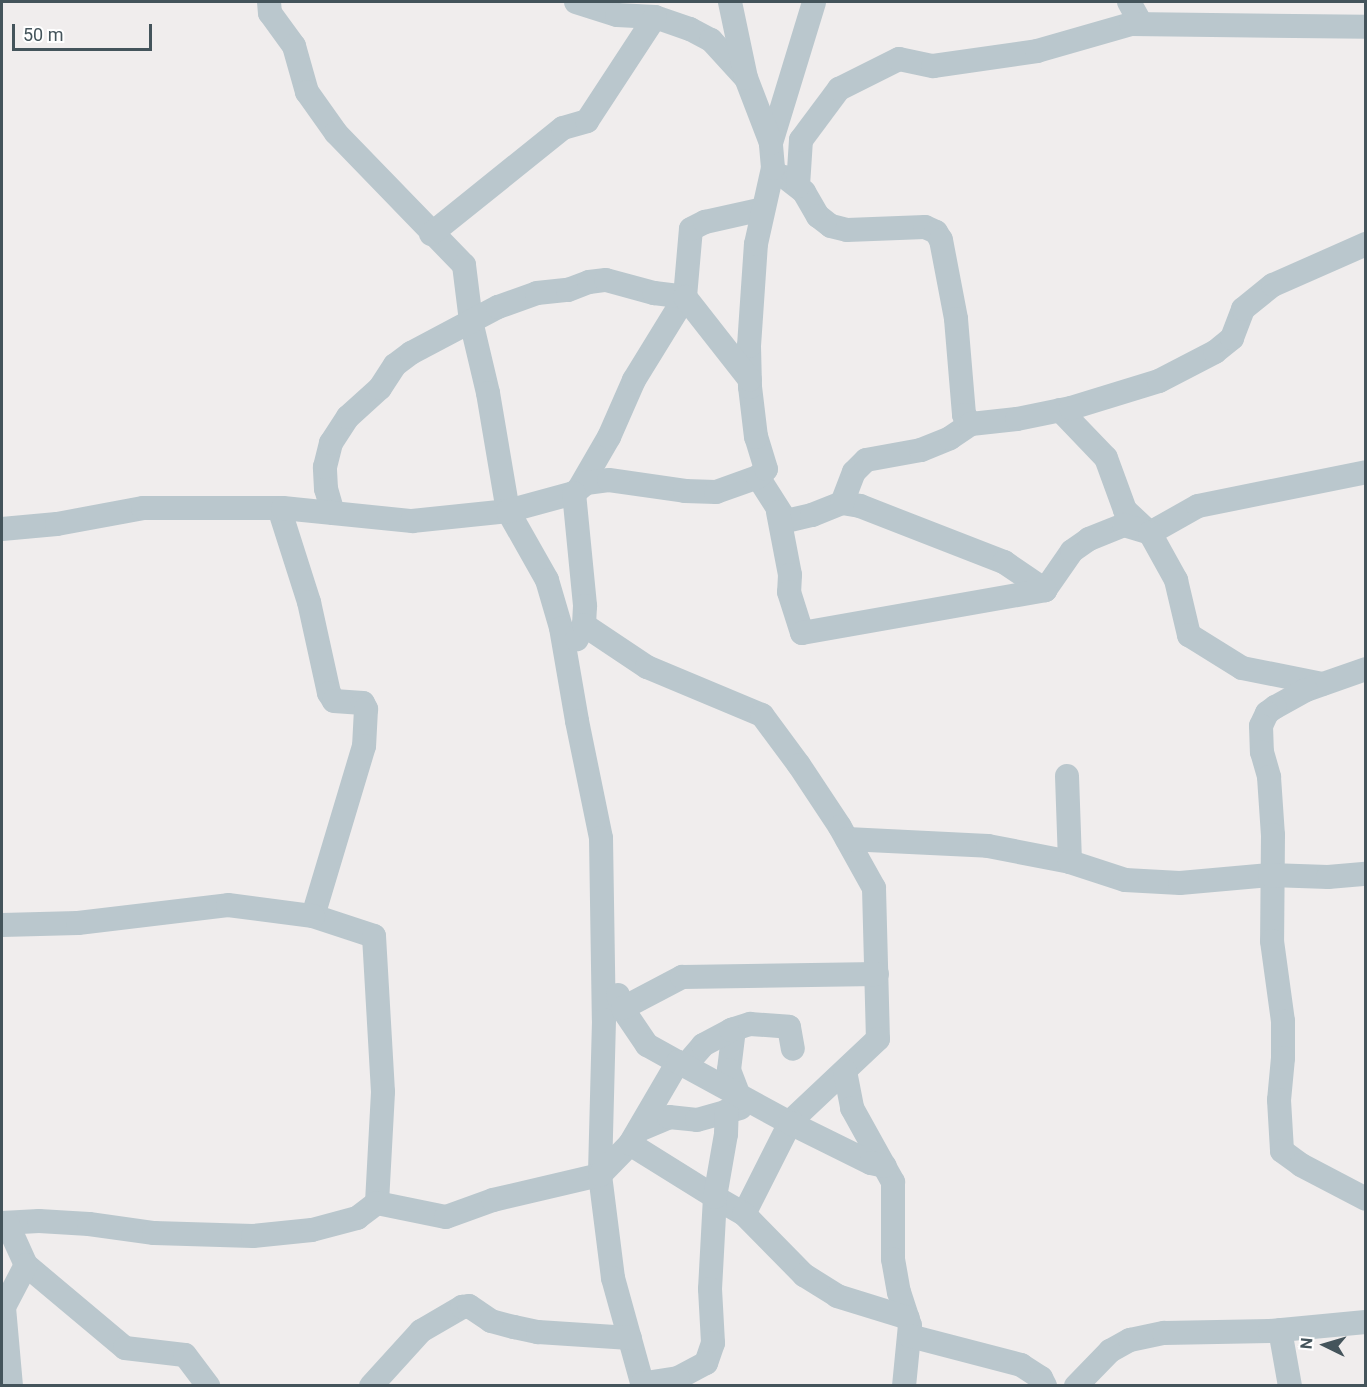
<!DOCTYPE html>
<html>
<head>
<meta charset="utf-8">
<style>
	body { margin:0 }
	#map { position:relative; width:1367px; height:1387px; overflow:hidden; background:#f0eded; font-family:Roboto,sans-serif }
	div>[style] { position:absolute }
	.minor>* { height:24px; margin:-12px; padding:0 12px; transform-origin:12px; border-radius:12px; background:#bac7cd }
	span { translate:-50% -50%; white-space:nowrap; text-align:center; line-height:1.15; -webkit-text-stroke:5px #fff; paint-order:stroke }
	.frame { position:absolute; inset:0; border:3px solid #44545b; pointer-events:none }
	.north { position:absolute; left:1295px; top:1315px; width:60px; height:60px; -webkit-text-stroke:4px #fff; paint-order:stroke; rotate:275deg; font-size:16px; font-weight:700; line-height:24px; text-align:center; color:#44545b }
	.north::after { content:''; display:block; margin:auto; width:21px; height:27px; background:#44545b; clip-path:polygon(50% 0,100% 100%,50% 72%,0 100%) }
	.scale { position:absolute; left:12px; top:24px; width:140px; height:27px; box-sizing:border-box; border:3px solid #44545b; border-top:0; padding-left:8px; font-size:18px; line-height:21px; white-space:nowrap; color:#44545b; -webkit-text-stroke:4px #fff; paint-order:stroke }
</style>
</head>
<body>
<div id="map">
	<div class="minor">
		<div style="left:269px;top:2px;width:11px;rotate:85deg"></div>
		<div style="left:270px;top:13px;width:41px;rotate:54deg"></div>
		<div style="left:294px;top:46px;width:48px;rotate:74.2deg"></div>
		<div style="left:307px;top:92px;width:50px;rotate:54.7deg"></div>
		<div style="left:336px;top:133px;width:184px;rotate:45.9deg"></div>
		<div style="left:464px;top:265px;width:56px;rotate:82.9deg"></div>
		<div style="left:471px;top:321px;width:74px;rotate:76.7deg"></div>
		<div style="left:488px;top:393px;width:120px;rotate:80.4deg"></div>
		<div style="left:508px;top:511px;width:79px;rotate:60.5deg"></div>
		<div style="left:547px;top:580px;width:50px;rotate:73.7deg"></div>
		<div style="left:561px;top:628px;width:94px;rotate:80.2deg"></div>
		<div style="left:577px;top:721px;width:119px;rotate:78.4deg"></div>
		<div style="left:601px;top:838px;width:182px;rotate:89.1deg"></div>
		<div style="left:604px;top:1020px;width:155px;rotate:91.5deg"></div>
		<div style="left:600px;top:1175px;width:104px;rotate:82.8deg"></div>
		<div style="left:613px;top:1278px;width:112px;rotate:74.5deg"></div>
		<div style="left:576px;top:2px;width:43px;rotate:17.6deg"></div>
		<div style="left:617px;top:15px;width:38px;rotate:3deg"></div>
		<div style="left:655px;top:17px;width:37px;rotate:19deg"></div>
		<div style="left:690px;top:29px;width:24px;rotate:28deg"></div>
		<div style="left:711px;top:40px;width:49px;rotate:47.5deg"></div>
		<div style="left:1129px;top:2px;width:25px;rotate:61deg"></div>
		<div style="left:771px;top:143px;width:147px;rotate:-73deg"></div>
		<div style="left:785px;top:177px;width:24px;rotate:38deg"></div>
		<div style="left:804px;top:192px;width:28px;rotate:60deg"></div>
		<div style="left:818px;top:216px;width:16px;rotate:38deg"></div>
		<div style="left:831px;top:226px;width:16px;rotate:14deg"></div>
		<div style="left:847px;top:230px;width:78px;rotate:-2.2deg"></div>
		<div style="left:925px;top:227px;width:12px;rotate:24deg"></div>
		<div style="left:936px;top:232px;width:9px;rotate:58deg"></div>
		<div style="left:941px;top:240px;width:80px;rotate:79.2deg"></div>
		<div style="left:956px;top:319px;width:96px;rotate:85.2deg"></div>
		<div style="left:964px;top:415px;width:11px;rotate:52deg"></div>
		<div style="left:798px;top:186px;width:46px;rotate:-86.3deg"></div>
		<div style="left:801px;top:140px;width:64px;rotate:-53.3deg"></div>
		<div style="left:839px;top:89px;width:67px;rotate:-26.6deg"></div>
		<div style="left:899px;top:59px;width:35px;rotate:12deg"></div>
		<div style="left:933px;top:66px;width:105px;rotate:-8.2deg"></div>
		<div style="left:1037px;top:51px;width:98px;rotate:-16deg"></div>
		<div style="left:1131px;top:24px;width:235px;rotate:0.7deg"></div>
		<div style="left:431px;top:234px;width:169px;rotate:-38.8deg"></div>
		<div style="left:563px;top:128px;width:25px;rotate:-16deg"></div>
		<div style="left:587px;top:121px;width:124px;rotate:-56.8deg"></div>
		<div style="left:1060px;top:410px;width:66px;rotate:46.2deg"></div>
		<div style="left:1106px;top:458px;width:55px;rotate:69.9deg"></div>
		<div style="left:1125px;top:510px;width:34px;rotate:43deg"></div>
		<div style="left:1150px;top:533px;width:55px;rotate:-29.4deg"></div>
		<div style="left:1198px;top:506px;width:171px;rotate:-11.4deg"></div>
		<div style="left:758px;top:477px;width:52px;rotate:57.5deg"></div>
		<div style="left:786px;top:521px;width:27px;rotate:-13deg"></div>
		<div style="left:812px;top:515px;width:32px;rotate:-22deg"></div>
		<div style="left:842px;top:503px;width:18px;rotate:9deg"></div>
		<div style="left:860px;top:506px;width:155px;rotate:21.3deg"></div>
		<div style="left:1004px;top:562px;width:50px;rotate:34.3deg"></div>
		<div style="left:1045px;top:590px;width:47px;rotate:-55.3deg"></div>
		<div style="left:1072px;top:551px;width:21px;rotate:-35deg"></div>
		<div style="left:1089px;top:539px;width:38px;rotate:-22deg"></div>
		<div style="left:1124px;top:525px;width:27px;rotate:17deg"></div>
		<div style="left:1150px;top:533px;width:54px;rotate:61deg"></div>
		<div style="left:1176px;top:580px;width:57px;rotate:76.7deg"></div>
		<div style="left:1189px;top:635px;width:62px;rotate:31.9deg"></div>
		<div style="left:1242px;top:668px;width:82px;rotate:11.3deg"></div>
		<div style="left:580px;top:487px;width:58px;rotate:-59.9deg"></div>
		<div style="left:609px;top:437px;width:62px;rotate:-66.3deg"></div>
		<div style="left:634px;top:380px;width:97px;rotate:-58.4deg"></div>
		<div style="left:685px;top:297px;width:68px;rotate:-85deg"></div>
		<div style="left:691px;top:229px;width:16px;rotate:-27deg"></div>
		<div style="left:705px;top:222px;width:59px;rotate:-12.6deg"></div>
		<div style="left:574px;top:493px;width:16px;rotate:-40deg"></div>
		<div style="left:586px;top:483px;width:23px;rotate:-7deg"></div>
		<div style="left:609px;top:480px;width:77px;rotate:8.2deg"></div>
		<div style="left:685px;top:491px;width:31px;rotate:2deg"></div>
		<div style="left:716px;top:492px;width:45px;rotate:-19.7deg"></div>
		<div style="left:758px;top:477px;width:11px;rotate:-45deg"></div>
		<div style="left:766px;top:469px;width:34px;rotate:-107deg"></div>
		<div style="left:756px;top:437px;width:50px;rotate:-96.8deg"></div>
		<div style="left:750px;top:387px;width:41px;rotate:-91.4deg"></div>
		<div style="left:749px;top:346px;width:102px;rotate:-86.1deg"></div>
		<div style="left:756px;top:244px;width:78px;rotate:-77.4deg"></div>
		<div style="left:773px;top:168px;width:25px;rotate:-95deg"></div>
		<div style="left:771px;top:143px;width:70px;rotate:-111deg"></div>
		<div style="left:746px;top:78px;width:78px;rotate:-101.9deg"></div>
		<div style="left:842px;top:503px;width:33px;rotate:-69deg"></div>
		<div style="left:854px;top:472px;width:17px;rotate:-45deg"></div>
		<div style="left:866px;top:460px;width:56px;rotate:-10.3deg"></div>
		<div style="left:921px;top:450px;width:31px;rotate:-22deg"></div>
		<div style="left:950px;top:438px;width:25px;rotate:-34deg"></div>
		<div style="left:971px;top:424px;width:46px;rotate:-6.2deg"></div>
		<div style="left:1017px;top:419px;width:55px;rotate:-11.5deg"></div>
		<div style="left:1071px;top:408px;width:92px;rotate:-17.1deg"></div>
		<div style="left:1159px;top:381px;width:63px;rotate:-27.4deg"></div>
		<div style="left:1215px;top:352px;width:22px;rotate:-39deg"></div>
		<div style="left:1232px;top:338px;width:31px;rotate:-69deg"></div>
		<div style="left:1243px;top:309px;width:38px;rotate:-39deg"></div>
		<div style="left:1273px;top:285px;width:102px;rotate:-23.8deg"></div>
		<div style="left:279px;top:508px;width:99px;rotate:72.3deg"></div>
		<div style="left:309px;top:602px;width:93px;rotate:77.6deg"></div>
		<div style="left:329px;top:693px;width:9px;rotate:58deg"></div>
		<div style="left:334px;top:701px;width:29px;rotate:4deg"></div>
		<div style="left:363px;top:703px;width:7px;rotate:63deg"></div>
		<div style="left:366px;top:709px;width:37px;rotate:93deg"></div>
		<div style="left:364px;top:746px;width:177px;rotate:106.7deg"></div>
		<div style="left:313px;top:916px;width:64px;rotate:18.2deg"></div>
		<div style="left:374px;top:936px;width:156px;rotate:86.7deg"></div>
		<div style="left:383px;top:1092px;width:111px;rotate:93.1deg"></div>
		<div style="left:778px;top:512px;width:64px;rotate:79.2deg"></div>
		<div style="left:790px;top:575px;width:17px;rotate:93deg"></div>
		<div style="left:789px;top:592px;width:43px;rotate:72.4deg"></div>
		<div style="left:802px;top:633px;width:247px;rotate:-10deg"></div>
		<div style="left:333px;top:513px;width:25px;rotate:-106deg"></div>
		<div style="left:326px;top:489px;width:22px;rotate:-93deg"></div>
		<div style="left:325px;top:467px;width:25px;rotate:-76deg"></div>
		<div style="left:331px;top:443px;width:31px;rotate:-57deg"></div>
		<div style="left:348px;top:417px;width:43px;rotate:-42.2deg"></div>
		<div style="left:380px;top:388px;width:27px;rotate:-57deg"></div>
		<div style="left:395px;top:365px;width:20px;rotate:-37deg"></div>
		<div style="left:411px;top:353px;width:98px;rotate:-27.9deg"></div>
		<div style="left:498px;top:307px;width:41px;rotate:-19.7deg"></div>
		<div style="left:537px;top:293px;width:31px;rotate:-6deg"></div>
		<div style="left:568px;top:290px;width:22px;rotate:-21deg"></div>
		<div style="left:589px;top:282px;width:17px;rotate:-7deg"></div>
		<div style="left:606px;top:280px;width:50px;rotate:15.2deg"></div>
		<div style="left:654px;top:293px;width:31px;rotate:7deg"></div>
		<div style="left:685px;top:297px;width:105px;rotate:51.9deg"></div>
		<div style="left:2px;top:529px;width:55px;rotate:-5.2deg"></div>
		<div style="left:57px;top:524px;width:87px;rotate:-10.5deg"></div>
		<div style="left:143px;top:508px;width:140px"></div>
		<div style="left:283px;top:508px;width:130px;rotate:5.8deg"></div>
		<div style="left:412px;top:521px;width:97px;rotate:-5.9deg"></div>
		<div style="left:508px;top:511px;width:68px;rotate:-15.3deg"></div>
		<div style="left:574px;top:493px;width:114px;rotate:84.4deg"></div>
		<div style="left:585px;top:606px;width:19px;rotate:93deg"></div>
		<div style="left:584px;top:625px;width:16px;rotate:117deg"></div>
		<div style="left:584px;top:625px;width:76px;rotate:33.7deg"></div>
		<div style="left:647px;top:667px;width:125px;rotate:22.7deg"></div>
		<div style="left:762px;top:715px;width:62px;rotate:53.5deg"></div>
		<div style="left:799px;top:765px;width:74px;rotate:56.5deg"></div>
		<div style="left:840px;top:827px;width:70px;rotate:60.9deg"></div>
		<div style="left:874px;top:888px;width:151px;rotate:88.5deg"></div>
		<div style="left:878px;top:1039px;width:120px;rotate:136.7deg"></div>
		<div style="left:791px;top:1121px;width:104px;rotate:116.8deg"></div>
		<div style="left:744px;top:1214px;width:34px;rotate:-150deg"></div>
		<div style="left:715px;top:1197px;width:92px;rotate:93.1deg"></div>
		<div style="left:710px;top:1289px;width:54px;rotate:86.8deg"></div>
		<div style="left:713px;top:1343px;width:21px;rotate:109deg"></div>
		<div style="left:706px;top:1363px;width:32px;rotate:152deg"></div>
		<div style="left:678px;top:1378px;width:36px;rotate:171deg"></div>
		<div style="left:1366px;top:669px;width:64px;rotate:160.7deg"></div>
		<div style="left:1306px;top:690px;width:35px;rotate:151deg"></div>
		<div style="left:1275px;top:707px;width:10px;rotate:143deg"></div>
		<div style="left:1267px;top:713px;width:14px;rotate:115deg"></div>
		<div style="left:1261px;top:726px;width:26px;rotate:88deg"></div>
		<div style="left:1262px;top:752px;width:26px;rotate:74deg"></div>
		<div style="left:1269px;top:777px;width:58px;rotate:86.1deg"></div>
		<div style="left:1273px;top:835px;width:106px;rotate:90.5deg"></div>
		<div style="left:1272px;top:941px;width:81px;rotate:82.2deg"></div>
		<div style="left:1283px;top:1021px;width:37px;rotate:90deg"></div>
		<div style="left:1283px;top:1058px;width:42px;rotate:95.4deg"></div>
		<div style="left:1279px;top:1100px;width:51px;rotate:86.6deg"></div>
		<div style="left:1282px;top:1151px;width:24px;rotate:36deg"></div>
		<div style="left:1301px;top:1165px;width:73px;rotate:27.6deg"></div>
		<div style="left:1067px;top:776px;width:86px;rotate:88deg"></div>
		<div style="left:847px;top:839px;width:141px;rotate:2.8deg"></div>
		<div style="left:988px;top:846px;width:84px;rotate:11deg"></div>
		<div style="left:1070px;top:862px;width:58px;rotate:18.1deg"></div>
		<div style="left:1125px;top:880px;width:55px;rotate:3.1deg"></div>
		<div style="left:1180px;top:883px;width:90px;rotate:-5.1deg"></div>
		<div style="left:1270px;top:875px;width:58px;rotate:2deg"></div>
		<div style="left:1328px;top:877px;width:38px;rotate:-5deg"></div>
		<div style="left:2px;top:925px;width:76px;rotate:-1.5deg"></div>
		<div style="left:78px;top:923px;width:151px;rotate:-6.8deg"></div>
		<div style="left:228px;top:905px;width:86px;rotate:7.4deg"></div>
		<div style="left:618px;top:995px;width:17px;rotate:69deg"></div>
		<div style="left:624px;top:1011px;width:41px;rotate:55.9deg"></div>
		<div style="left:647px;top:1045px;width:35px;rotate:29deg"></div>
		<div style="left:623px;top:1008px;width:67px;rotate:-27.7deg"></div>
		<div style="left:682px;top:977px;width:195px;rotate:-0.9deg"></div>
		<div style="left:734px;top:1029px;width:41px;rotate:97deg"></div>
		<div style="left:729px;top:1070px;width:28px;rotate:69deg"></div>
		<div style="left:685px;top:1066px;width:28px;rotate:-49deg"></div>
		<div style="left:703px;top:1045px;width:32px;rotate:-28deg"></div>
		<div style="left:731px;top:1030px;width:20px;rotate:-18deg"></div>
		<div style="left:750px;top:1024px;width:39px;rotate:4deg"></div>
		<div style="left:789px;top:1027px;width:22px;rotate:80deg"></div>
		<div style="left:845px;top:1071px;width:38px;rotate:79deg"></div>
		<div style="left:852px;top:1108px;width:85px;rotate:61deg"></div>
		<div style="left:893px;top:1182px;width:77px;rotate:90deg"></div>
		<div style="left:893px;top:1259px;width:34px;rotate:80deg"></div>
		<div style="left:899px;top:1292px;width:35px;rotate:72deg"></div>
		<div style="left:910px;top:1325px;width:61px;rotate:95.6deg"></div>
		<div style="left:639px;top:1130px;width:33px;rotate:-23deg"></div>
		<div style="left:669px;top:1117px;width:28px;rotate:6deg"></div>
		<div style="left:697px;top:1120px;width:45px;rotate:-15.6deg"></div>
		<div style="left:630px;top:1144px;width:100px;rotate:31.9deg"></div>
		<div style="left:715px;top:1197px;width:64px;rotate:-80.1deg"></div>
		<div style="left:726px;top:1134px;width:23px;rotate:-88deg"></div>
		<div style="left:744px;top:1214px;width:86px;rotate:45.5deg"></div>
		<div style="left:804px;top:1275px;width:39px;rotate:32deg"></div>
		<div style="left:837px;top:1296px;width:74px;rotate:17.2deg"></div>
		<div style="left:2px;top:1223px;width:37px;rotate:-3deg"></div>
		<div style="left:39px;top:1221px;width:50px;rotate:3.4deg"></div>
		<div style="left:89px;top:1224px;width:66px;rotate:7.9deg"></div>
		<div style="left:154px;top:1233px;width:99px;rotate:1.7deg"></div>
		<div style="left:253px;top:1236px;width:59px;rotate:-5.8deg"></div>
		<div style="left:312px;top:1230px;width:47px;rotate:-14.9deg"></div>
		<div style="left:357px;top:1218px;width:25px;rotate:-37deg"></div>
		<div style="left:377px;top:1203px;width:70px;rotate:11.5deg"></div>
		<div style="left:446px;top:1217px;width:50px;rotate:-19.9deg"></div>
		<div style="left:493px;top:1200px;width:110px;rotate:-13.2deg"></div>
		<div style="left:600px;top:1175px;width:43px;rotate:-45.9deg"></div>
		<div style="left:630px;top:1144px;width:95px;rotate:-59.7deg"></div>
		<div style="left:678px;top:1062px;width:128px;rotate:28.6deg"></div>
		<div style="left:790px;top:1123px;width:90px;rotate:26.3deg"></div>
		<div style="left:871px;top:1163px;width:14px;rotate:12deg"></div>
		<div style="left:7px;top:1223px;width:46px;rotate:65.7deg"></div>
		<div style="left:26px;top:1265px;width:129px;rotate:40deg"></div>
		<div style="left:125px;top:1348px;width:60px;rotate:6.7deg"></div>
		<div style="left:185px;top:1355px;width:39px;rotate:53deg"></div>
		<div style="left:1280px;top:1330px;width:57px;rotate:79.9deg"></div>
		<div style="left:910px;top:1336px;width:115px;rotate:14.6deg"></div>
		<div style="left:1021px;top:1365px;width:24px;rotate:33deg"></div>
		<div style="left:1041px;top:1378px;width:9px;rotate:63deg"></div>
		<div style="left:11px;top:1386px;width:79px;rotate:-95.1deg"></div>
		<div style="left:4px;top:1307px;width:47px;rotate:-62.4deg"></div>
		<div style="left:371px;top:1386px;width:74px;rotate:-47.7deg"></div>
		<div style="left:421px;top:1331px;width:48px;rotate:-30.3deg"></div>
		<div style="left:462px;top:1307px;width:7px;rotate:-8deg"></div>
		<div style="left:469px;top:1306px;width:27px;rotate:34deg"></div>
		<div style="left:491px;top:1321px;width:24px;rotate:15deg"></div>
		<div style="left:514px;top:1327px;width:25px;rotate:12deg"></div>
		<div style="left:538px;top:1332px;width:92px;rotate:3.7deg"></div>
		<div style="left:1076px;top:1386px;width:49px;rotate:-45.8deg"></div>
		<div style="left:1110px;top:1351px;width:23px;rotate:-29deg"></div>
		<div style="left:1130px;top:1340px;width:35px;rotate:-12deg"></div>
		<div style="left:1164px;top:1333px;width:106px;rotate:-1.1deg"></div>
		<div style="left:1270px;top:1331px;width:96px;rotate:-5.4deg"></div>
	</div>
	<div class="frame"></div>
	<div class="north">N</div>
	<div class="scale">50 m</div>
</div>
</body>
</html>
